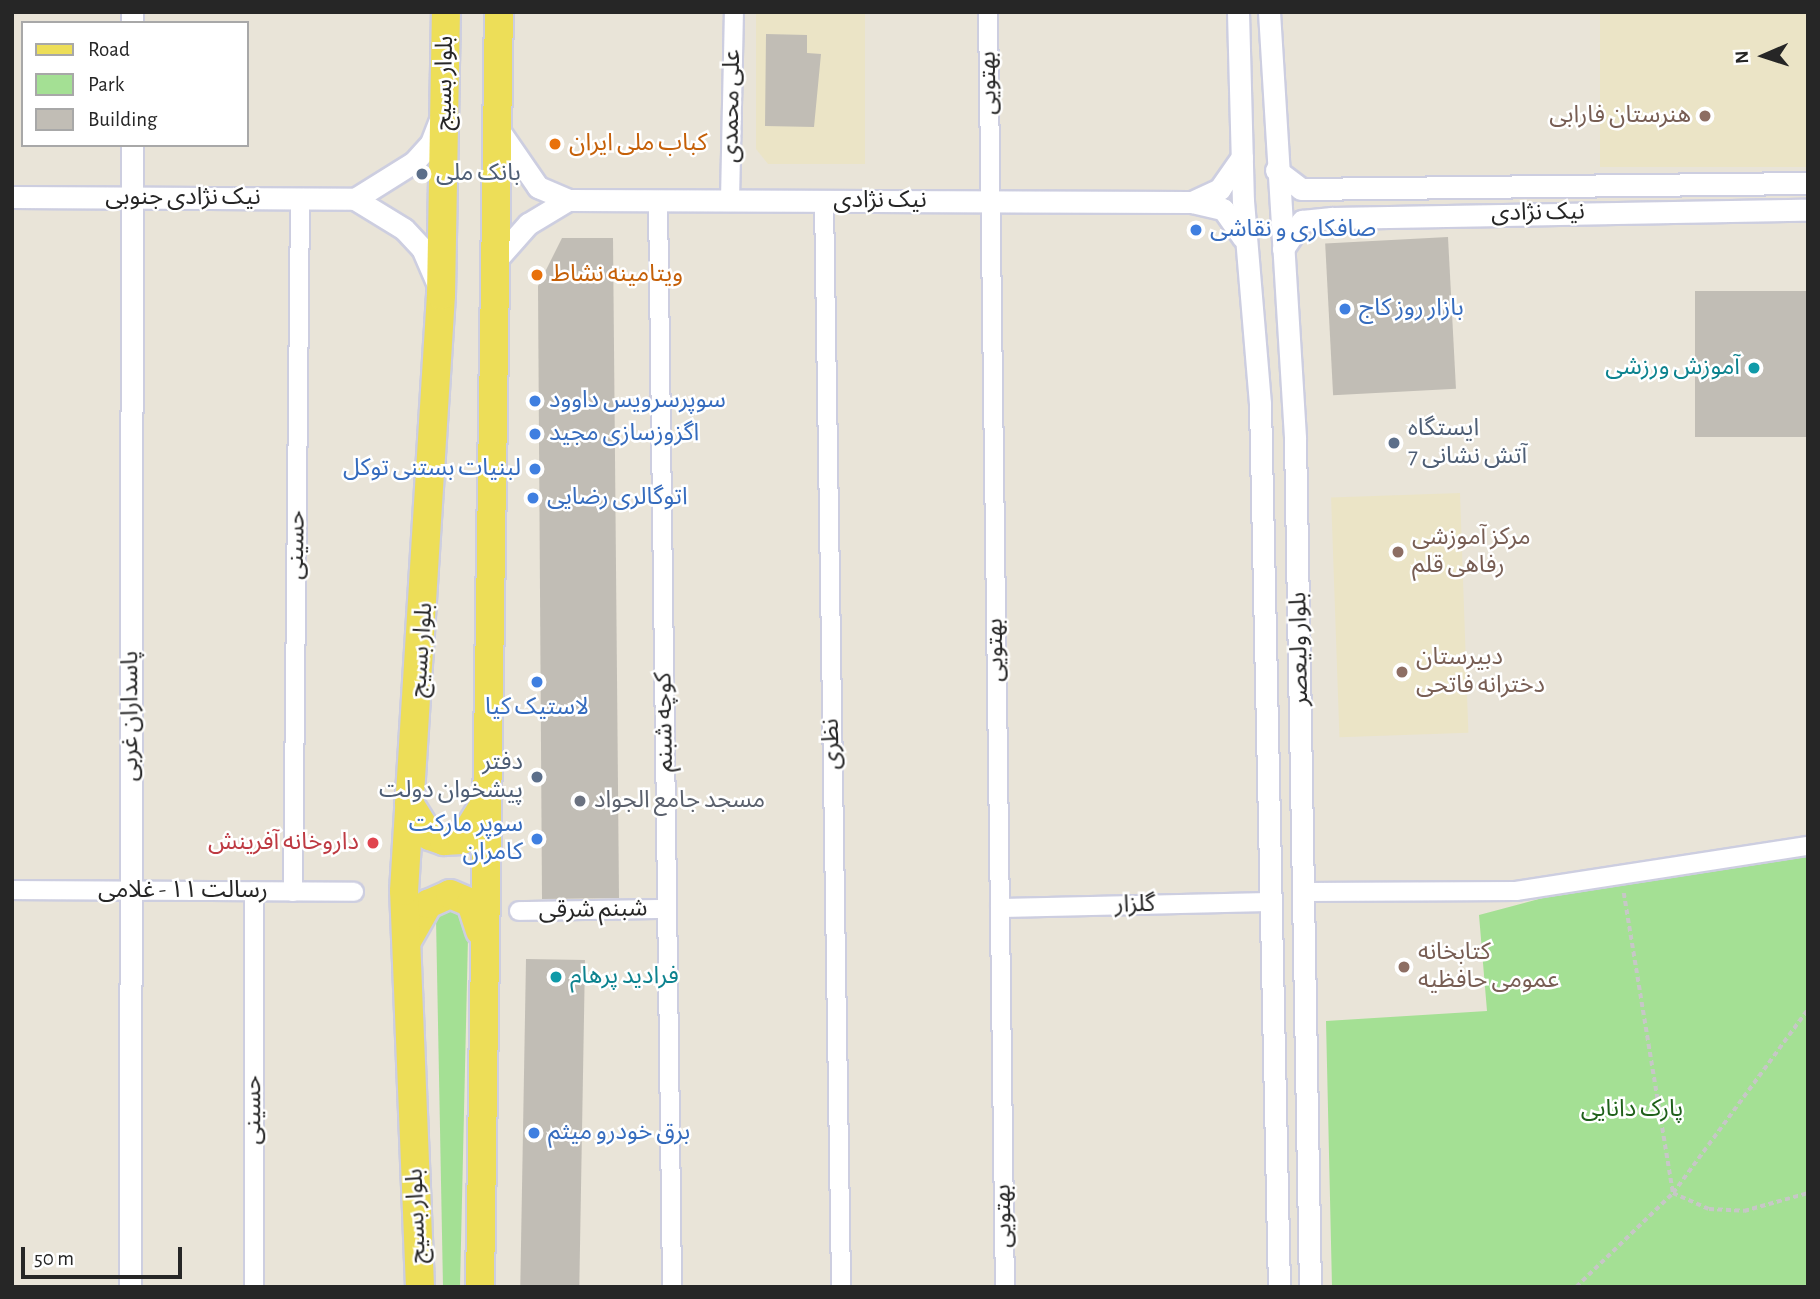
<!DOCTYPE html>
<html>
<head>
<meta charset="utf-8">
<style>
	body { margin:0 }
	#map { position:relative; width:1820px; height:1299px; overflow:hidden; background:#e9e4d8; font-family:"Alegreya Sans","Noto Sans Arabic",sans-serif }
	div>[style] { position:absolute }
	.education>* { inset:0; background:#ebe4c6; transform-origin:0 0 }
	.green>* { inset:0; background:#a4e094 }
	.building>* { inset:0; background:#c1bdb5; transform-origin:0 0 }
	.path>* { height:3.5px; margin-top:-1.75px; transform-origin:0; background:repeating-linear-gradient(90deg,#c7c7c7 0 5px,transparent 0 8.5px) }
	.roads { filter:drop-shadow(2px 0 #cdcee0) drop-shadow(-2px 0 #cdcee0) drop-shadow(0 2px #cdcee0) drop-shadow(0 -2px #cdcee0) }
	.minor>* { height:18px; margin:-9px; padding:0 9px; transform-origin:9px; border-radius:9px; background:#fff }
	.tertiary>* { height:21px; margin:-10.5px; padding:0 10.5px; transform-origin:10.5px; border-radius:10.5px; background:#fff }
	.primary>* { height:28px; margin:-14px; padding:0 14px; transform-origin:14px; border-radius:14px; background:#edde58 }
	.dots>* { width:19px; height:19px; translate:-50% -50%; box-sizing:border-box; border:4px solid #fff; border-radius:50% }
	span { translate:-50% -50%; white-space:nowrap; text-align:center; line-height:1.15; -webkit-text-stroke:5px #fff; paint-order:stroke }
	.street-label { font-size:24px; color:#262626 }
	.education-label { font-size:24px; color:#785e54 }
	.right { translate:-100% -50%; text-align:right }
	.left { translate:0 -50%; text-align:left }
	.food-label { font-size:24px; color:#c56008 }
	.service-label { font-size:24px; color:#4e5e75 }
	.shop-label { font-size:24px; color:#366cbe }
	.culture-label { font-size:24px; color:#0d838f }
	.worship-label { font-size:24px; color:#5b616d }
	.health-label { font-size:24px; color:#be3a42 }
	.park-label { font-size:24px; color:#1f601a }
	.frame { position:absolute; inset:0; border:14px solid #262626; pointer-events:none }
	.legend { position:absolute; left:21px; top:21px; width:228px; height:126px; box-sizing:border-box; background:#fff; border:2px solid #a8a8a8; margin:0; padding:9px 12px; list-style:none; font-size:21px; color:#262626 }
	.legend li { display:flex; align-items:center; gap:14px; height:35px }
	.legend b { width:35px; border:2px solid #a8a8a8 }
	.north { position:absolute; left:1729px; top:21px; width:70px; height:70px; -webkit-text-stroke:5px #fff; paint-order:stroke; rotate:267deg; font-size:19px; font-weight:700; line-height:28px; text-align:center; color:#262626 }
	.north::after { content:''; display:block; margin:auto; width:24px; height:32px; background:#262626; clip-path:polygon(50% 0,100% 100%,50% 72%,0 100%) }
	.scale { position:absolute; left:21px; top:1247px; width:161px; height:32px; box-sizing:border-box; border:4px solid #262626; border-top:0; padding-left:9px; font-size:21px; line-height:24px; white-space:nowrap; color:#262626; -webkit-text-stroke:5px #fff; paint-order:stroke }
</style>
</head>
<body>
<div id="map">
	<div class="education">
		<div style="clip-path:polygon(756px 12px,865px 12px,865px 164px,768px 164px,756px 149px)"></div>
		<div style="left:1600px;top:12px;width:208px;height:155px"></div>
		<div style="left:1460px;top:493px;width:240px;height:129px;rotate:88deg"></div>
	</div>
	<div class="green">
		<div style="clip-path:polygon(1808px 853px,1808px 1287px,1332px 1287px,1326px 1021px,1487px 1011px,1479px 915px,1625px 876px)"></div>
		<div style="clip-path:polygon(460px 907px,468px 937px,460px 1287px,443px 1287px,436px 918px,441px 909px)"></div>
	</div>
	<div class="building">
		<div style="clip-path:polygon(766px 34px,807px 35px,807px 53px,821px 54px,814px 127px,765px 126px)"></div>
		<div style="left:1448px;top:237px;width:152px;height:123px;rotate:87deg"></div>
		<div style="clip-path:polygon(562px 238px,613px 238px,619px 898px,542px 899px,538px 286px)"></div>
		<div style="left:1808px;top:291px;width:146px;height:113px;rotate:90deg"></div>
		<div style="left:526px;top:959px;width:59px;height:328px;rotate:1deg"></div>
	</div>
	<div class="path">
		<div style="left:1624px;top:893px;width:304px;rotate:80.7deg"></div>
		<div style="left:1673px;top:1193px;width:39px;rotate:24deg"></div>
		<div style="left:1709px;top:1209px;width:35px;rotate:3deg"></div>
		<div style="left:1744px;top:1211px;width:66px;rotate:-15.7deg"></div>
		<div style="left:1576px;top:1287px;width:135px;rotate:-44.1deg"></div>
		<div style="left:1673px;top:1193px;width:228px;rotate:-53.7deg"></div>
	</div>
	<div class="roads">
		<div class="minor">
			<div style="left:988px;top:12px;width:1275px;rotate:89.24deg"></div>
			<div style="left:658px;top:200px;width:1087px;rotate:89.26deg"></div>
			<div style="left:730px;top:200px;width:188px;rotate:-88.8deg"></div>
			<div style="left:824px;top:201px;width:1086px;rotate:89.1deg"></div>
			<div style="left:12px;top:890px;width:342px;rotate:0.3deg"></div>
			<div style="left:293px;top:892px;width:693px;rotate:-89.42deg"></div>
			<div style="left:1305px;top:892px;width:211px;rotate:-0.3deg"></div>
			<div style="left:1516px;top:891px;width:295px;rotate:-8.8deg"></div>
			<div style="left:1000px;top:908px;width:271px;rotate:-1.3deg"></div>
			<div style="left:519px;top:911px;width:148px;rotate:-0.8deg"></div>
			<div style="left:254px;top:1287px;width:396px;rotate:-90deg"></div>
		</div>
		<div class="tertiary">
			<div style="left:1238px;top:12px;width:189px;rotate:88.5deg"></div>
			<div style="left:1243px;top:201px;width:204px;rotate:85.2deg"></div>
			<div style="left:1260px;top:404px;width:883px;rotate:88.77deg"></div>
			<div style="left:1269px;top:12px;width:428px;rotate:86.5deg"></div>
			<div style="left:1295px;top:439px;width:848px;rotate:88.99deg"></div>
			<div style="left:132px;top:23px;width:11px;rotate:-90deg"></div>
			<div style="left:500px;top:132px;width:67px;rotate:55.4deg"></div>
			<div style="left:538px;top:187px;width:33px;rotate:23deg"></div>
			<div style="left:1242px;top:157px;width:39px;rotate:125deg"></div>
			<div style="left:1220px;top:189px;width:31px;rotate:155deg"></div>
			<div style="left:1192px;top:202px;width:32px;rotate:13deg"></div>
			<div style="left:1223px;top:209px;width:35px;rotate:55deg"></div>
			<div style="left:1276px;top:170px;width:31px;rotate:37deg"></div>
			<div style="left:1301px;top:189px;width:507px;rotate:-0.68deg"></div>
			<div style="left:12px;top:197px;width:343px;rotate:0.3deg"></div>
			<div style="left:355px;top:199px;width:57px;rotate:31.5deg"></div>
			<div style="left:404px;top:229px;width:26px;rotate:47deg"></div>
			<div style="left:422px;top:248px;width:40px;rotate:66.6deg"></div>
			<div style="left:355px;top:199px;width:70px;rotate:-32.1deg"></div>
			<div style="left:414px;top:162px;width:25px;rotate:-48deg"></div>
			<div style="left:431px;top:143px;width:25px;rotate:-69deg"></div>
			<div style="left:1283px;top:249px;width:34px;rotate:-56deg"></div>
			<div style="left:1302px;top:221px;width:30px;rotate:-6deg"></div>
			<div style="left:1332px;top:218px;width:476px;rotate:-1deg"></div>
			<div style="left:497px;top:259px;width:47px;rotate:-48.5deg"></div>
			<div style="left:528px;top:224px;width:47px;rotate:-31deg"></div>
			<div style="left:568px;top:200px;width:624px;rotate:0.18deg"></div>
			<div style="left:130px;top:1287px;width:1142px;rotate:-89.9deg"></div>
		</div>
		<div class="primary">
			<div style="left:409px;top:803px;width:39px;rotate:58deg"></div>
			<div style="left:430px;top:836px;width:15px;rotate:20deg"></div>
			<div style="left:444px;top:841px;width:18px;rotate:-3deg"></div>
			<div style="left:462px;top:840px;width:44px;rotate:-58.1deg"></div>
			<div style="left:407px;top:941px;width:43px;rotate:-60.4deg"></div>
			<div style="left:428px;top:904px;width:24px;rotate:-24deg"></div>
			<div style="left:450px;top:894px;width:23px;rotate:23deg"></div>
			<div style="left:471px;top:903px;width:29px;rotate:72deg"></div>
			<div style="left:420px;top:1287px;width:396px;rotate:-92.3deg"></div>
			<div style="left:404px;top:891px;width:597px;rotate:-86.45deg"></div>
			<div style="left:441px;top:295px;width:283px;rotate:-89deg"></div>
			<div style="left:480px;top:1287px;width:1275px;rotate:-89.15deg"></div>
		</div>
	</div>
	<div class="dots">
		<div style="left:1705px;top:116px;background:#8d6e63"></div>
		<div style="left:555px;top:144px;background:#e8710a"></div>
		<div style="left:422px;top:174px;background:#5c6f8a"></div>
		<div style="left:1196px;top:230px;background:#3f7fe0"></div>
		<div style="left:537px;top:275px;background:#e8710a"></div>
		<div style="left:1345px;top:309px;background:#3f7fe0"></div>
		<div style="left:1754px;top:368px;background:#0f9aa8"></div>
		<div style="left:535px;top:401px;background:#3f7fe0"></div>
		<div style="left:535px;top:434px;background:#3f7fe0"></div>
		<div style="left:1394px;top:443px;background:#5c6f8a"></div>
		<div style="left:535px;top:469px;background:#3f7fe0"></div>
		<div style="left:533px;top:498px;background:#3f7fe0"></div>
		<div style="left:1398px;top:552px;background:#8d6e63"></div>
		<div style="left:1402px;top:672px;background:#8d6e63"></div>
		<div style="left:537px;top:682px;background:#3f7fe0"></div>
		<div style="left:537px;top:777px;background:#5c6f8a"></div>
		<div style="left:580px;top:801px;background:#6b7280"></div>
		<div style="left:537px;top:839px;background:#3f7fe0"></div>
		<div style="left:373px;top:843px;background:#e0444e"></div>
		<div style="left:1404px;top:967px;background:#8d6e63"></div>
		<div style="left:556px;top:977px;background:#0f9aa8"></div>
		<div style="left:534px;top:1133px;background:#3f7fe0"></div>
	</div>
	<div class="street-label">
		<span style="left:445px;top:83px;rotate:-89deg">بلوار بسیج</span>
		<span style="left:989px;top:83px;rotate:-91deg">بهتویی</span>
		<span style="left:732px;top:106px;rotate:-89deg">علی محمدی</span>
		<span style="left:183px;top:198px">نیک نژادی جنوبی</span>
		<span style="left:880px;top:201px">نیک نژادی</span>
		<span style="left:1538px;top:213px;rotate:-1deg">نیک نژادی</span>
		<span style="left:297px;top:545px;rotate:-89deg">حسینی</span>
		<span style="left:1300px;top:649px;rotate:-91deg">بلوار ولیعصر</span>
		<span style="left:422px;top:650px;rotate:-86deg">بلوار بسیج</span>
		<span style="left:996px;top:650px;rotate:-91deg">بهتویی</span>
		<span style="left:131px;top:716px;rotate:-90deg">پاسداران غربی</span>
		<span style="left:665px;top:722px;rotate:-91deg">کوچه شبنم</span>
		<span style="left:832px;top:744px;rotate:-91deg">نظری</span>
		<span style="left:183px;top:891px">رسالت ۱۱ - غلامی</span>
		<span style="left:1135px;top:905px;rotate:-1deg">گلزار</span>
		<span style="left:593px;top:910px;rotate:-1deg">شبنم شرقی</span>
		<span style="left:254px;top:1110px;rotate:-90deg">حسینی</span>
		<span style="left:417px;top:1216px;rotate:-92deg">بلوار بسیج</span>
		<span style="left:1004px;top:1216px;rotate:-91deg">بهتویی</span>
	</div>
	<div class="education-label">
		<span class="right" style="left:1691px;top:116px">هنرستان فارابی</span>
		<span class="left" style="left:1412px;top:552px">مرکز آموزشی<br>رفاهی قلم</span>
		<span class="left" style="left:1416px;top:672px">دبیرستان<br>دخترانه فاتحی</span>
		<span class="left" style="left:1418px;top:967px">کتابخانه<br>عمومی حافظیه</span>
	</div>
	<div class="food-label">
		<span class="left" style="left:569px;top:144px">کباب ملی ایران</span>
		<span class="left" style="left:551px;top:275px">ویتامینه نشاط</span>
	</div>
	<div class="service-label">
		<span class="left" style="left:436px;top:174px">بانک ملی</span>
		<span class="left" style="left:1408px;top:443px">ایستگاه<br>آتش نشانی 7</span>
		<span class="right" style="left:523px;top:777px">دفتر<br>پیشخوان دولت</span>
	</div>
	<div class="shop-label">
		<span class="left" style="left:1210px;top:230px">صافکاری و نقاشی</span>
		<span class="left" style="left:1359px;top:309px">بازار روز کاج</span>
		<span class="left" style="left:549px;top:401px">سوپرسرویس داوود</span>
		<span class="left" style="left:549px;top:434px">اگزوزسازی مجید</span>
		<span class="right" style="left:521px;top:469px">لبنیات بستنی توکل</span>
		<span class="left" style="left:547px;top:498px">اتوگالری رضایی</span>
		<span style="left:537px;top:708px">لاستیک کیا</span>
		<span class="right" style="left:523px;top:839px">سوپر مارکت<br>کامران</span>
		<span class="left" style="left:548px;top:1133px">برق خودرو میثم</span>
	</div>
	<div class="culture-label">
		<span class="right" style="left:1740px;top:368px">آموزش ورزشی</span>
		<span class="left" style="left:570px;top:977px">فرادید پرهام</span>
	</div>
	<div class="worship-label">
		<span class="left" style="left:594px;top:801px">مسجد جامع الجواد</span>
	</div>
	<div class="health-label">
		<span class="right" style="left:359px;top:843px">داروخانه آفرینش</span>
	</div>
	<div class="park-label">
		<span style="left:1632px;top:1110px">پارک دانایی</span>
	</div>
	<div class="frame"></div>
	<ul class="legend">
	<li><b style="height:9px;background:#edde58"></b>Road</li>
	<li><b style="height:19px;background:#a4e094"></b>Park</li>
	<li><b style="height:19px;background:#c1bdb5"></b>Building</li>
	</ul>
	<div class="north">N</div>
	<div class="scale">50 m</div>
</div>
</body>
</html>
